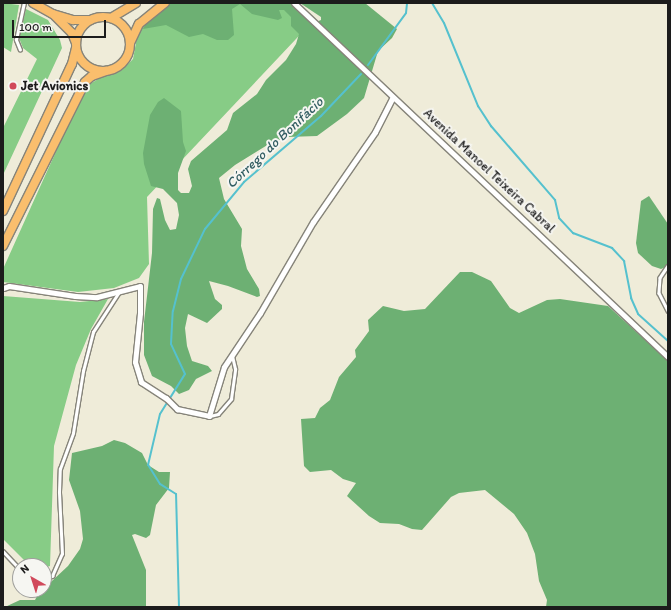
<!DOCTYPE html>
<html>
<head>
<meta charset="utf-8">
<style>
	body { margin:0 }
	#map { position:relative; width:671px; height:610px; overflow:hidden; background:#efecd9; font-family:Itim,sans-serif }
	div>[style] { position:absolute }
	.green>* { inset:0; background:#87cc86 }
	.forest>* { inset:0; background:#6db073 }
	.stream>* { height:2px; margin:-1px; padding:0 1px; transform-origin:1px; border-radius:1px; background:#55c1ce }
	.roads { filter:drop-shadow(1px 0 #86847a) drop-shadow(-1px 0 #86847a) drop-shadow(0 1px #86847a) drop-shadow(0 -1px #86847a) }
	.lane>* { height:2.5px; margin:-1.25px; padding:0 1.25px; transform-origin:1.25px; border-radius:1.25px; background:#fff }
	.street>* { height:5px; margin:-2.5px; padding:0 2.5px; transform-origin:2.5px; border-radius:2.5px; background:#fff }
	.primary>* { height:8px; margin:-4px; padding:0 4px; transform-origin:4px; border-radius:4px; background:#fabe6d }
	.primary>.ring { margin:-4px; padding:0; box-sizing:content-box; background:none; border:8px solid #fabe6d; border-radius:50% }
	.dots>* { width:11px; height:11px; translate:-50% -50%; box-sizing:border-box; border:2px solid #f6f6f2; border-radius:50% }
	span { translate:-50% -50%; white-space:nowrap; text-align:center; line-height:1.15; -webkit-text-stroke:4px #f6f6f2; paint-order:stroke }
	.poi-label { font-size:13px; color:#1c1c1c; font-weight:700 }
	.left { translate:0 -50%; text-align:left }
	.street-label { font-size:13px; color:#1c1c1c }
	.water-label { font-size:14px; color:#335e63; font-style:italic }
	.frame { position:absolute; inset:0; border:4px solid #1c1c1c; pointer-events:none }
	.north { position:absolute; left:12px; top:558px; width:40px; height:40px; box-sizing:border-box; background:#f6f6f2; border:1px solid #9f9f9c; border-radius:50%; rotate:321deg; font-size:11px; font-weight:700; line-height:16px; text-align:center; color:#1c1c1c }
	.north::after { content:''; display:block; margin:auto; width:14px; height:18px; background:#d1495b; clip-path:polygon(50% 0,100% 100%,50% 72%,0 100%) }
	.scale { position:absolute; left:12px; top:20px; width:94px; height:18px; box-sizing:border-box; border:2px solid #1c1c1c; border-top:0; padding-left:5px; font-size:12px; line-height:14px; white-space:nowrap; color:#1c1c1c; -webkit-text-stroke:3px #f6f6f2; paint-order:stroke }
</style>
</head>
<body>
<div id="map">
	<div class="green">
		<div style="clip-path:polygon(3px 3px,19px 5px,11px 52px,3px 47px)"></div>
		<div style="clip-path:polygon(168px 3px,292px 3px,312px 22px,147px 197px,149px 264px,139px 278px,114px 288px,78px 292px,3px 282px,3px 269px,81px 96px,90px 84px,103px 76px,122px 70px,133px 59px,137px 37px,145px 21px)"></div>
		<div style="clip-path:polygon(26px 9px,48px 20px,60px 40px,62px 48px,3px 175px,3px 128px,37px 59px,23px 48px,19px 38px)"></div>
		<div style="clip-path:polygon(3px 296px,80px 302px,108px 299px,91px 329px,76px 365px,54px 446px,50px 566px,44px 568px,30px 566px,3px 539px)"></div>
	</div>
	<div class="forest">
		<div style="clip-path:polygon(169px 3px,292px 3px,316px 22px,321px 20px,321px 17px,300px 3px,365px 3px,397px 29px,392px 38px,378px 51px,364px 98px,347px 114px,317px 136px,287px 137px,269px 144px,235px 165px,219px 178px,224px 199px,242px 229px,241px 246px,247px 269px,259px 289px,260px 296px,257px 297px,228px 286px,209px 281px,215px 299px,222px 305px,222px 309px,207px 323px,188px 314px,185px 328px,187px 346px,192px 361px,208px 366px,212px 371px,196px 379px,189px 390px,179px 394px,171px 386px,152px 376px,144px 355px,144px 322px,152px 253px,153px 209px,157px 198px,160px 199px,165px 220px,170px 230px,176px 229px,179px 215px,177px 203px,163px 189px,151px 186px,144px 164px,143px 153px,150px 115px,158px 102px,164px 98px,181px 111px,183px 142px,186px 151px,178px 173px,178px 190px,181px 193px,189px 193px,192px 186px,188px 169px,191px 161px,227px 130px,233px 113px,257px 94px,266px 80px,286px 60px,296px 44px,299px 34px,291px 26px,291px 17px,284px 10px,279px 10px,282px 18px,278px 20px,252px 14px,240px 4px,232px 9px,234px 35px,228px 40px,217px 40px,203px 34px,189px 37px,166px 25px,143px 29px,149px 18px)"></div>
		<div style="clip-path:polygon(649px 196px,668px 224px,668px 266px,661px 269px,652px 266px,638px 253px,636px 243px,641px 201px)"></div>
		<div style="clip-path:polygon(460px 272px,472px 272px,491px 281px,510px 308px,519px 313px,547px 300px,560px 299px,608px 306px,668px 361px,668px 607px,546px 607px,547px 600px,539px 581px,535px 554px,527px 533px,514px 514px,485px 490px,459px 493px,451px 497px,422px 530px,412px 529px,399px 524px,380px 523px,369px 516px,347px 496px,356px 483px,343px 479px,331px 470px,310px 472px,304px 466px,301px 419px,315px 418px,320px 408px,330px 400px,339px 377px,356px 357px,355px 350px,369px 331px,368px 320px,383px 306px,404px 311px,425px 309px)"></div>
		<div style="clip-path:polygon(114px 440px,125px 443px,142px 453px,148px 465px,159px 472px,170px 472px,169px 488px,156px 505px,150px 535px,146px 538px,135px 534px,132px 535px,146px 570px,146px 607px,5px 607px,20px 600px,35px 600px,38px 594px,68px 566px,80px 549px,83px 539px,80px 511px,69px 480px,72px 453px,102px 446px)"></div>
	</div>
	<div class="stream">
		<div style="left:432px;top:3px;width:23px;rotate:59deg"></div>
		<div style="left:444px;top:23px;width:90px;rotate:67.7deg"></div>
		<div style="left:478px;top:106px;width:24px;rotate:57deg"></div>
		<div style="left:491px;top:126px;width:98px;rotate:49.1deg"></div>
		<div style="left:555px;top:200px;width:18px;rotate:77deg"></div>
		<div style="left:559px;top:218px;width:21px;rotate:47deg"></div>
		<div style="left:573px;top:233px;width:42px;rotate:21deg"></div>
		<div style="left:612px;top:248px;width:18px;rotate:47deg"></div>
		<div style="left:624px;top:261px;width:38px;rotate:79deg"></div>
		<div style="left:631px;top:298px;width:17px;rotate:66deg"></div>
		<div style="left:638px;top:314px;width:40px;rotate:42deg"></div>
		<div style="left:368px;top:65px;width:64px;rotate:-53.8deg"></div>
		<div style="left:406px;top:13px;width:10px;rotate:-84deg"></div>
		<div style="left:179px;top:607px;width:113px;rotate:-91.5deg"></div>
		<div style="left:176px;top:494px;width:19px;rotate:-148deg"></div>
		<div style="left:160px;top:484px;width:22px;rotate:-122deg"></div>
		<div style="left:148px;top:465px;width:52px;rotate:-76.8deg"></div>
		<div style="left:160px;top:414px;width:47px;rotate:-58deg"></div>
		<div style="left:185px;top:374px;width:33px;rotate:-115deg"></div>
		<div style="left:171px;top:344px;width:33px;rotate:-87deg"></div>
		<div style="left:173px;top:311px;width:33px;rotate:-76deg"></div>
		<div style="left:181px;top:279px;width:55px;rotate:-64.4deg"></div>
		<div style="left:205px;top:229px;width:61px;rotate:-50.3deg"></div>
		<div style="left:244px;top:182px;width:101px;rotate:-40.6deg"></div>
		<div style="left:321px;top:116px;width:58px;rotate:-46.4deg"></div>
	</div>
	<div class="roads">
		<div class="lane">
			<div style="left:20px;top:50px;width:11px;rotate:-112deg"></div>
			<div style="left:16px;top:40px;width:38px;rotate:-78deg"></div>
			<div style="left:668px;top:266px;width:14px;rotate:124deg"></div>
			<div style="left:660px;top:278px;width:15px;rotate:94deg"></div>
			<div style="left:659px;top:293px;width:20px;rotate:63deg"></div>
			<div style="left:210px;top:416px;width:8px;rotate:-14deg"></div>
			<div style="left:218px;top:414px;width:20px;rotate:-49deg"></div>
			<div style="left:231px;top:399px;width:30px;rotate:-82deg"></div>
			<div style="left:235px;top:369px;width:13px;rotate:-103deg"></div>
			<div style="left:3px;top:551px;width:25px;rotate:47deg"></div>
			<div style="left:44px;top:579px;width:9px;rotate:-21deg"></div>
			<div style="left:52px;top:576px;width:24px;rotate:-66deg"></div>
			<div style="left:62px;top:554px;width:62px;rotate:-92.8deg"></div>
			<div style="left:59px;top:492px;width:23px;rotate:-88deg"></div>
			<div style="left:60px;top:469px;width:38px;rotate:-70deg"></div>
			<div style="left:73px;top:433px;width:63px;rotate:-80.8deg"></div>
			<div style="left:83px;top:371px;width:40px;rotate:-75.6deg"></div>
			<div style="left:93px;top:332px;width:48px;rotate:-57deg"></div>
		</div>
		<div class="street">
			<div style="left:294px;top:3px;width:515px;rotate:43.43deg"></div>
			<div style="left:3px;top:288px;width:6px;rotate:-18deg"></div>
			<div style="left:9px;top:286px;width:67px;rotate:8.6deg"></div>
			<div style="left:75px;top:296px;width:22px;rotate:3deg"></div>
			<div style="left:97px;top:297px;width:44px;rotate:-14.3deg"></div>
			<div style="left:140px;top:286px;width:27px;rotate:90deg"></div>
			<div style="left:140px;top:313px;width:49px;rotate:95.8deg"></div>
			<div style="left:135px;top:362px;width:21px;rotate:73deg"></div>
			<div style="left:141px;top:382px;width:30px;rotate:33deg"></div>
			<div style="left:166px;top:398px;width:16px;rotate:45deg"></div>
			<div style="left:177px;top:409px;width:33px;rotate:12deg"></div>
			<div style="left:209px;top:416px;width:51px;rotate:-73deg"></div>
			<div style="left:224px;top:367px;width:65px;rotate:-56.3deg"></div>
			<div style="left:260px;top:313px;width:105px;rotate:-59.8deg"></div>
			<div style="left:313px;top:222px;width:109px;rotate:-55.4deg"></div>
			<div style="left:375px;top:132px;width:39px;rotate:-63deg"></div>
		</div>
		<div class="primary">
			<div style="left:33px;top:3px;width:23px;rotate:29deg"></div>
			<div style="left:53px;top:14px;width:21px;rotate:17deg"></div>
			<div style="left:73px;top:20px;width:17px"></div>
			<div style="left:55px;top:16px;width:24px;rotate:45deg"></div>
			<div style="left:72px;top:33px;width:11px;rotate:68deg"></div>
			<div class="ring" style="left:76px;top:17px;width:46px;height:46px"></div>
			<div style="left:111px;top:18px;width:29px;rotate:-31deg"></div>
			<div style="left:130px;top:43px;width:21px;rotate:-65deg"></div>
			<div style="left:139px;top:24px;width:33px;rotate:-39deg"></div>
			<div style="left:3px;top:211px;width:162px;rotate:-64.9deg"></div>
			<div style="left:72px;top:64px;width:16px;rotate:-76deg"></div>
			<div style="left:3px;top:246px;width:183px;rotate:-63.4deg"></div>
			<div style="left:85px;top:82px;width:9px;rotate:-41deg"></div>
			<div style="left:92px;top:76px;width:15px;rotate:-20deg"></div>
		</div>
	</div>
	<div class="dots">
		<div style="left:13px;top:86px;background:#d1495b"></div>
	</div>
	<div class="poi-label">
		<span class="left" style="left:21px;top:86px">Jet Avionics</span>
	</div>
	<div class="street-label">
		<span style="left:489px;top:171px;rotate:43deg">Avenida Manoel Teixeira Cabral</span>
	</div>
	<div class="water-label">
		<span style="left:275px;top:143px;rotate:-43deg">Córrego do Bonifácio</span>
	</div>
	<div class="frame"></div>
	<div class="north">N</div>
	<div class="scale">100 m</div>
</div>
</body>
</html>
